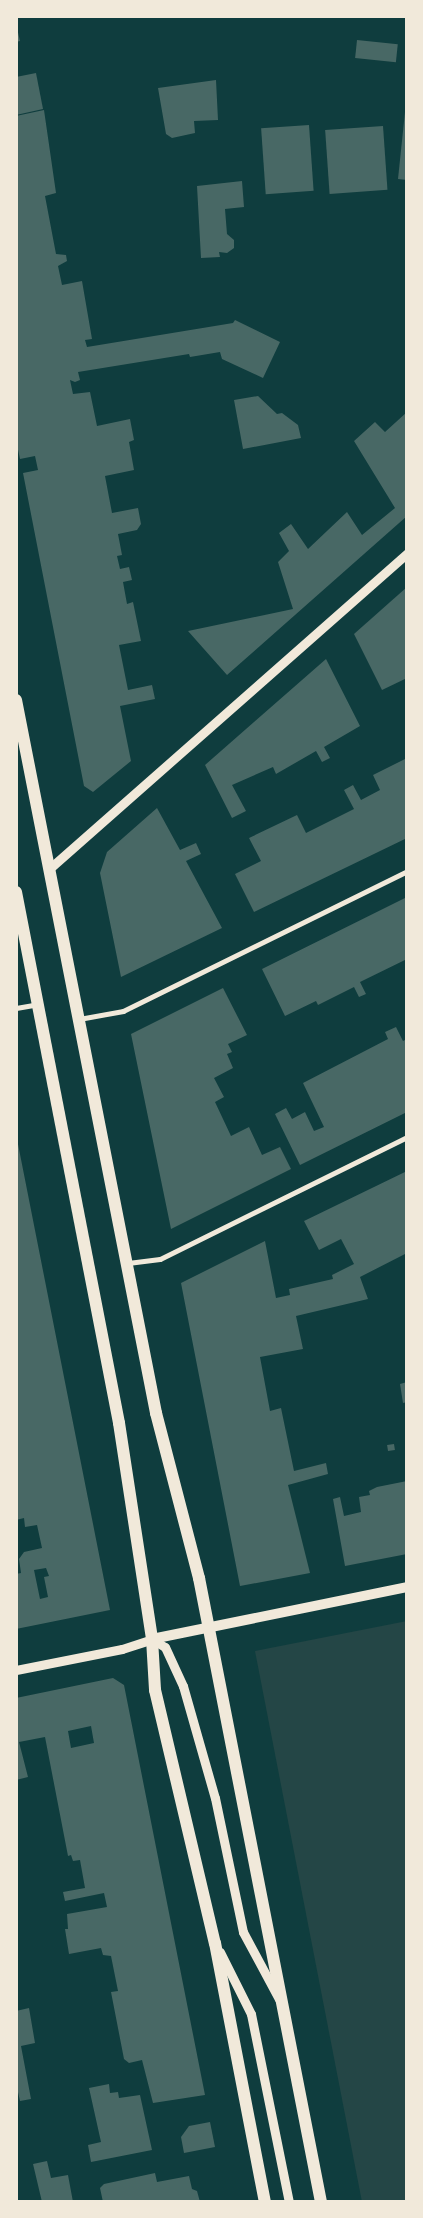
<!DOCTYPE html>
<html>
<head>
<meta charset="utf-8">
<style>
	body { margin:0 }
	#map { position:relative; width:423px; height:2218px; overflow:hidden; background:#0f3d3e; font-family:Manrope,sans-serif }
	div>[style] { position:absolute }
	.green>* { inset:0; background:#244646 }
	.building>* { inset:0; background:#486865; transform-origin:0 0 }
	.minor>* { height:5px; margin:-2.5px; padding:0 2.5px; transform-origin:2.5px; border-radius:2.5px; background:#f1e9da }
	.tertiary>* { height:9px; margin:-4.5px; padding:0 4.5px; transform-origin:4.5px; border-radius:4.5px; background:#f1e9da }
	.secondary>* { height:10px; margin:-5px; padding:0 5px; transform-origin:5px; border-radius:5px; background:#f1e9da }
	.primary>* { height:12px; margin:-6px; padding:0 6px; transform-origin:6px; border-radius:6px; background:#f1e9da }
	span { translate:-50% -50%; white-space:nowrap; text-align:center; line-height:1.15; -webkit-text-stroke:4px #f1e9da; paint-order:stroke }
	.frame { position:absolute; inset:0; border:18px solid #f1e9da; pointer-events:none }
</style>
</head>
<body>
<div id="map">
	<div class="green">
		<div style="clip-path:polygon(407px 1621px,407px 2202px,362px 2202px,255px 1651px)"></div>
	</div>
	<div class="building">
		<div style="clip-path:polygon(16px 24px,20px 41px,16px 42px)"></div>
		<div style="left:357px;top:40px;width:41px;height:18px;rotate:6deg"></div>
		<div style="clip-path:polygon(36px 73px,43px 109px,16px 115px,16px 77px)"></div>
		<div style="clip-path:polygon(216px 80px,218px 120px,194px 121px,195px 133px,172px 138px,166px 134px,158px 88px)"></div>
		<div style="clip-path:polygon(44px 110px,56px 193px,45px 196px,56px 254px,66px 255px,67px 261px,58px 266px,62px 285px,82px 281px,92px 339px,85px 340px,87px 347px,233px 323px,235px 320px,280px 342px,263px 378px,222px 359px,220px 352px,190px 357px,189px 354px,78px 372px,80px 380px,75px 382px,70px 380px,73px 394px,90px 392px,97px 426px,130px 419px,134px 440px,129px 442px,134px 470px,105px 476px,112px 513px,138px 508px,141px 524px,137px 530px,118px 534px,122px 555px,117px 556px,120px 569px,129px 567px,132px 580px,123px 582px,127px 604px,133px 602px,141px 641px,119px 645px,128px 690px,152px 685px,155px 699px,120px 706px,131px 761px,93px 792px,84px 786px,23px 473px,38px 470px,35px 456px,20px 459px,16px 440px,16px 116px)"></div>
		<div style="clip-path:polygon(405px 112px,407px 112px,407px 180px,398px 179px)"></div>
		<div style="left:309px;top:125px;width:66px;height:48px;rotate:86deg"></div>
		<div style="left:383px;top:126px;width:64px;height:58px;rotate:86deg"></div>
		<div style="clip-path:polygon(242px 181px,244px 207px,225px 209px,227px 234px,234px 240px,234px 248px,227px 253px,219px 252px,220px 257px,201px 258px,197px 186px)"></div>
		<div style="clip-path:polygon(258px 396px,277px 414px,282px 413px,298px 425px,301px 438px,243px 449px,234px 400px)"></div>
		<div style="clip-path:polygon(407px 412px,407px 516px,227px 675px,188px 631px,293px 609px,278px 562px,289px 551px,279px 533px,291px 524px,308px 549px,347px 512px,362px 535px,395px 508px,354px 441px,375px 422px,385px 432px)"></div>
		<div style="clip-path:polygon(407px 587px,407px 678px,382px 690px,354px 634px)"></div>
		<div style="clip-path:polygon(326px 659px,360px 726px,324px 747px,330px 758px,322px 762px,316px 751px,276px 774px,273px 767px,232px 785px,246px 811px,232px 818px,205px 765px)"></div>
		<div style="clip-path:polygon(407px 758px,407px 838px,254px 912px,235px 874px,261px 861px,249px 838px,297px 815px,306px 833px,354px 809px,344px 790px,353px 785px,361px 800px,380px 790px,373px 775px)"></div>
		<div style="clip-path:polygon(157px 808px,180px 850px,196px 843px,201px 854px,186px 861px,222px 928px,121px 977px,100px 873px,107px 852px)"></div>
		<div style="clip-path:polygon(407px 897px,407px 959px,360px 982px,366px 994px,359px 997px,354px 987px,318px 1005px,316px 1001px,285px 1016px,262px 969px)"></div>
		<div style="clip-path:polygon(223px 988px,247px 1035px,228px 1044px,232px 1052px,227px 1054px,233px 1068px,214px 1078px,224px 1097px,215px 1102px,231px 1136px,249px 1127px,262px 1155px,280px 1147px,291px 1169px,171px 1229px,131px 1034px)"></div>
		<div style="clip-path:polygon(396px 1027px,403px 1041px,407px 1039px,407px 1112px,300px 1165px,275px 1114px,286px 1108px,292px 1119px,305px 1112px,314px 1131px,324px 1127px,303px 1083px,388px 1039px,385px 1032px)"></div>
		<div style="clip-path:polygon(evenodd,17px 1139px,110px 1610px,16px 1629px,16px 1574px,21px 1573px,19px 1559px,24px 1552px,42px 1548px,37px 1525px,25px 1527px,24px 1518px,16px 1520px,17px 1139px,46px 1568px,49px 1576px,44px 1577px,48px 1597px,40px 1599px,34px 1570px,46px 1568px)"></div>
		<div style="clip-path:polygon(407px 1171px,407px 1253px,360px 1277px,368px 1299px,296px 1316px,303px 1349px,260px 1357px,270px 1411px,281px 1408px,294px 1471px,326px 1463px,328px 1474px,288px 1485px,310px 1573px,240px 1586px,181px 1283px,265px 1241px,276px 1298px,290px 1295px,289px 1289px,333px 1279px,332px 1275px,354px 1264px,341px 1239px,319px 1250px,304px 1221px)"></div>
		<div style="clip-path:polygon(407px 1382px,407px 1402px,403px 1403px,400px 1384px)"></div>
		<div style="left:394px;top:1444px;width:6px;height:7px;rotate:81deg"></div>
		<div style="clip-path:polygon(407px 1481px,407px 1554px,345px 1566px,333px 1499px,340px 1497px,344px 1516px,361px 1512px,359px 1497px,370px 1495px,369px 1491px,377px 1487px)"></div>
		<div style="clip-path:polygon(evenodd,113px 1678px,124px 1685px,205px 2095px,153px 2103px,142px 2060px,129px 2063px,124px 2059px,111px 1992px,118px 1991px,111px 1956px,103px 1955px,101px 1948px,69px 1954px,65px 1929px,68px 1929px,67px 1914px,107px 1907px,104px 1893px,65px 1901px,63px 1892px,85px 1888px,80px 1860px,73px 1861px,71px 1855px,68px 1856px,45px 1737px,19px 1742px,28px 1777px,16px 1780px,16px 1698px,113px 1678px,91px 1726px,94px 1743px,71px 1748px,68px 1731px,91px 1726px)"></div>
		<div style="clip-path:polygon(29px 2008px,35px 2043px,21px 2046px,31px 2099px,20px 2101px,16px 2083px,16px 2011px)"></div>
		<div style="clip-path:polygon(109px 2084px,110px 2093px,118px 2092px,119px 2098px,140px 2095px,152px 2150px,91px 2162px,88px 2145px,101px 2142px,89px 2088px)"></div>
		<div style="clip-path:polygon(210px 2122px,215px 2147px,184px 2153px,181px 2137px,189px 2126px)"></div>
		<div style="clip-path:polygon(47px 2161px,51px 2178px,68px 2175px,73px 2202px,42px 2202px,33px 2164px)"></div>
		<div style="clip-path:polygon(155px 2173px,157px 2182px,189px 2176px,192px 2189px,197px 2191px,200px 2202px,103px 2202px,100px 2188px,104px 2184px)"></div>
	</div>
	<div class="minor">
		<div style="left:16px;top:1008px;width:22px;rotate:-10deg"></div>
		<div style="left:79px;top:1019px;width:45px;rotate:-10.3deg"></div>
		<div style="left:123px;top:1011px;width:317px;rotate:-26.2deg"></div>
		<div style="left:128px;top:1263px;width:32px;rotate:-7deg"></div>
		<div style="left:160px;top:1259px;width:275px;rotate:-26.3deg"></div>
	</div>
	<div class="tertiary">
		<div style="left:49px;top:869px;width:478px;rotate:-41.4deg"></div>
		<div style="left:16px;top:1670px;width:108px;rotate:-11.2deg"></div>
		<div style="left:122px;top:1649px;width:32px;rotate:-18deg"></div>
		<div style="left:152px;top:1639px;width:15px;rotate:32deg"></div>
		<div style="left:165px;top:1647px;width:43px;rotate:65.2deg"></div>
		<div style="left:183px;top:1686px;width:116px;rotate:74.1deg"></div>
		<div style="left:215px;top:1798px;width:137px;rotate:78.2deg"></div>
		<div style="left:243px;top:1932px;width:76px;rotate:61.8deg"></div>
		<div style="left:220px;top:1952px;width:69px;rotate:63.4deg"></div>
		<div style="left:251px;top:2014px;width:192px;rotate:78.6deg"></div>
	</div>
	<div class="secondary">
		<div style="left:152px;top:1639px;width:260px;rotate:-11.5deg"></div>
	</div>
	<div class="primary">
		<div style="left:16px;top:700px;width:727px;rotate:78.89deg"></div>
		<div style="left:156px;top:1413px;width:171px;rotate:75.4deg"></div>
		<div style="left:199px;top:1578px;width:636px;rotate:78.94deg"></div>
		<div style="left:16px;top:892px;width:541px;rotate:79.02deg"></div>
		<div style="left:119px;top:1423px;width:219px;rotate:81.3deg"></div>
		<div style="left:152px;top:1639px;width:51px;rotate:86.6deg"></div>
		<div style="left:155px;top:1690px;width:260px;rotate:76.7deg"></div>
		<div style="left:215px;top:1943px;width:264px;rotate:79.1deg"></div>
	</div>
	<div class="frame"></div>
</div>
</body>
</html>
